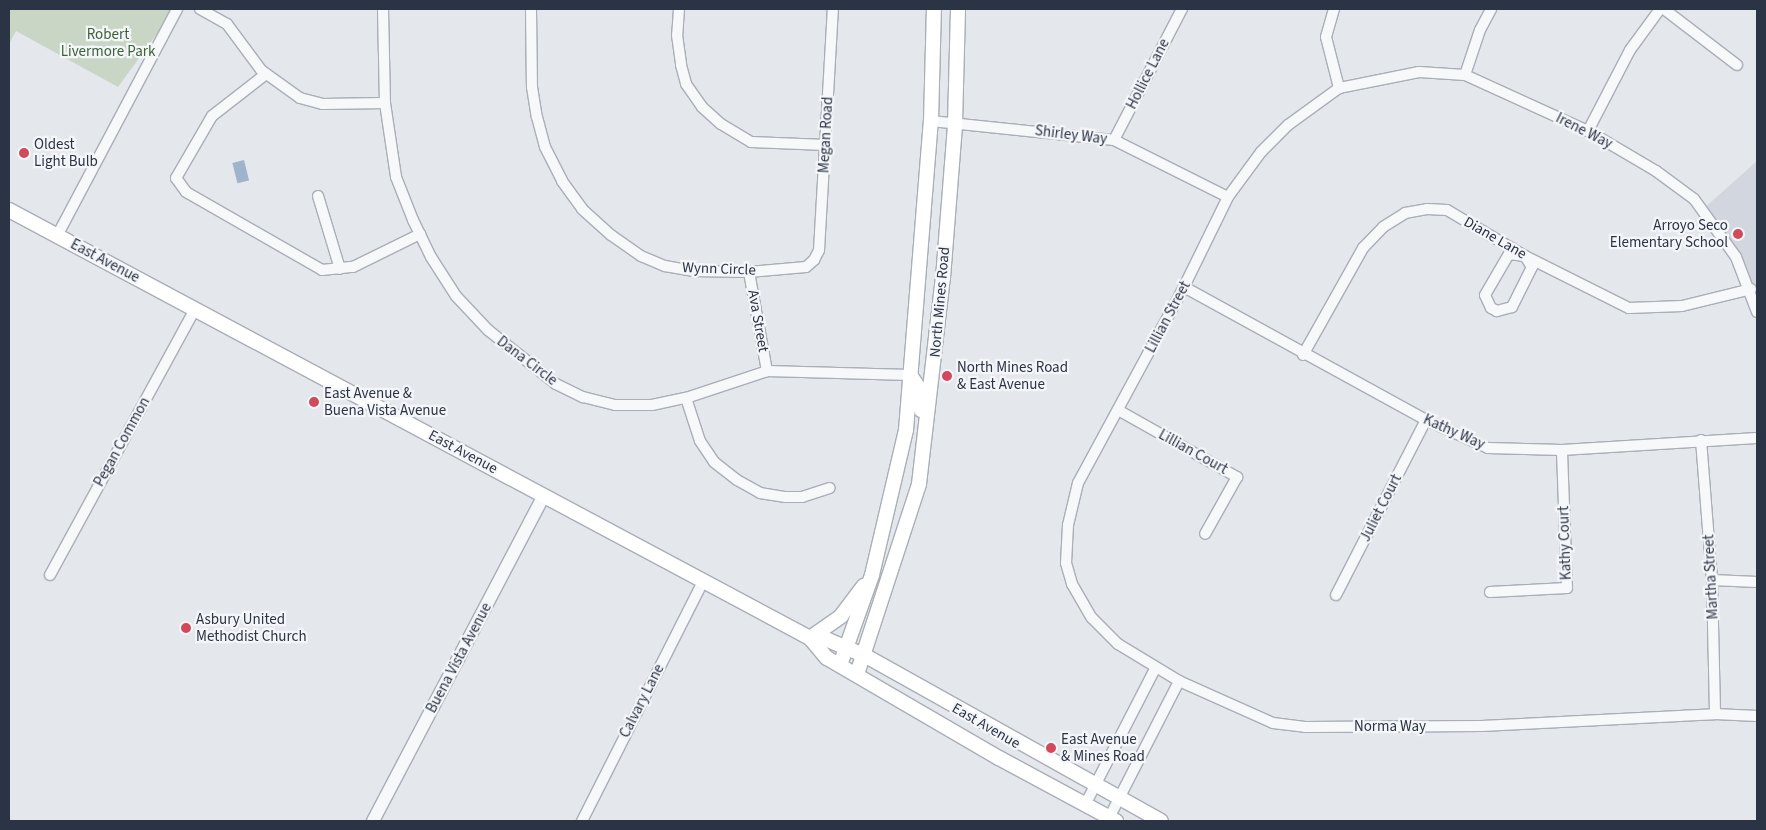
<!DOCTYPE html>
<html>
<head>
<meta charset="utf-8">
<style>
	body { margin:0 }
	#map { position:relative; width:1766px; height:830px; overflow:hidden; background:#e4e7ec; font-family:"Source Sans 3",sans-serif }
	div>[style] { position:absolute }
	.built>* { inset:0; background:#d2d6de }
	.green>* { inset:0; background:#c9d6c5 }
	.water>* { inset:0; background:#9fb4cc; transform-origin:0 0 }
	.roads { filter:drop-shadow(1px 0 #a9aeb7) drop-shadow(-1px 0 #a9aeb7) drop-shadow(0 1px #a9aeb7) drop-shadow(0 -1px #a9aeb7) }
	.minor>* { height:10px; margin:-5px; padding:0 5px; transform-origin:5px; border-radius:5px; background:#f7f8fa }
	.tertiary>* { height:12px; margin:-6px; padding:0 6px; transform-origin:6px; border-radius:6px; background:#f7f8fa }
	.secondary>* { height:14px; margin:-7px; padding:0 7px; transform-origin:7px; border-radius:7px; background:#fff }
	.dots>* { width:14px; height:14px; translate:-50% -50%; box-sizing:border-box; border:2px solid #f4f6f9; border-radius:50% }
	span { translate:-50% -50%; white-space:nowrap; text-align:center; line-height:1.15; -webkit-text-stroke:4.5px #f4f6f9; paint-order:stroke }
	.park-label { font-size:15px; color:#3f6138 }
	.street-label { font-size:15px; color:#2b3445 }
	.poi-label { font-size:15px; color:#2b3445 }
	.left { translate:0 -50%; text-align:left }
	.right { translate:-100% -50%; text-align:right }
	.frame { position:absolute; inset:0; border:10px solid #2b3445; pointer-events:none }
</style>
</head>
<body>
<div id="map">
	<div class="built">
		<div style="clip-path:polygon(1757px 161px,1757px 317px,1751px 289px,1702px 210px)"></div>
	</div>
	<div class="green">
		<div style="clip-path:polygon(9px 9px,175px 9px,118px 87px,16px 31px,9px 44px)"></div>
	</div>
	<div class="water">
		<div style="left:244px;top:160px;width:21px;height:12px;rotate:76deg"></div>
	</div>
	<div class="roads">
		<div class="minor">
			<div style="left:200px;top:9px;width:31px;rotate:29deg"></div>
			<div style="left:227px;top:24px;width:57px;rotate:53.5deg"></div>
			<div style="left:261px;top:70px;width:48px;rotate:35.7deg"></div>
			<div style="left:300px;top:98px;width:23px;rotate:15deg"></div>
			<div style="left:322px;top:104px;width:63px;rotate:-0.9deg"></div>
			<div style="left:383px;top:9px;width:94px;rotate:88.8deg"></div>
			<div style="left:385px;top:103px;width:75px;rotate:81.5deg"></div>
			<div style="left:396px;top:177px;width:46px;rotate:68.4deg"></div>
			<div style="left:413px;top:220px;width:41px;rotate:64.1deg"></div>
			<div style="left:431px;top:257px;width:46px;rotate:57.3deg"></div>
			<div style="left:456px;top:296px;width:47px;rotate:46.7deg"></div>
			<div style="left:488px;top:330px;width:87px;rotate:38.5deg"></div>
			<div style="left:556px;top:384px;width:30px;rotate:26deg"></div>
			<div style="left:583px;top:397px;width:33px;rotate:14deg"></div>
			<div style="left:615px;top:405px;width:37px"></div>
			<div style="left:652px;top:405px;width:35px;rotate:-12deg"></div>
			<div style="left:686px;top:398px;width:85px;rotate:-18.4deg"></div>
			<div style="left:767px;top:371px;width:143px;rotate:1.6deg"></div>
			<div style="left:531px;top:9px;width:78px;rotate:89.3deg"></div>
			<div style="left:532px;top:87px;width:30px;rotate:81deg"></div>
			<div style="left:537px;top:117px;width:31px;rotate:75deg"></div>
			<div style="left:545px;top:147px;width:38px;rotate:63deg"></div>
			<div style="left:562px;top:181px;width:34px;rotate:54deg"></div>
			<div style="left:582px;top:209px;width:39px;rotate:42deg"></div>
			<div style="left:611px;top:235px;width:37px;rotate:35deg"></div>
			<div style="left:641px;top:256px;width:26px;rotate:23deg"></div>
			<div style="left:665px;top:266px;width:28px;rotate:10deg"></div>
			<div style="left:693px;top:271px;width:56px;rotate:1deg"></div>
			<div style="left:749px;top:272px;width:57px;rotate:-5deg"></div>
			<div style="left:806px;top:267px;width:11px;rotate:-41deg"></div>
			<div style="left:814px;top:260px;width:11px;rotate:-63deg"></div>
			<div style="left:819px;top:250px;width:241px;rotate:-86.7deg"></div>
			<div style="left:679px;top:9px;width:26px;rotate:94deg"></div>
			<div style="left:677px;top:35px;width:30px;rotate:82deg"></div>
			<div style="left:681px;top:65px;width:20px;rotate:75deg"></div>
			<div style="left:686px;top:84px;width:28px;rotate:55deg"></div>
			<div style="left:702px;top:107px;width:25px;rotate:42deg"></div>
			<div style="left:721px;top:124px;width:35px;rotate:31deg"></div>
			<div style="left:751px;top:142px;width:75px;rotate:2.3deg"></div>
			<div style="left:1334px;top:9px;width:29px;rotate:106deg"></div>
			<div style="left:1326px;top:37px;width:53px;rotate:75.7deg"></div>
			<div style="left:1664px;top:9px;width:92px;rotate:37.5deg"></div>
			<div style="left:266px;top:74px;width:68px;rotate:142.1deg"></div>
			<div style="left:212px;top:116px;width:72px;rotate:120.1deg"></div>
			<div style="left:176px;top:178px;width:17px;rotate:54deg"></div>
			<div style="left:186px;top:192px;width:157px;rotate:29.8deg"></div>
			<div style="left:322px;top:270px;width:31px;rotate:-6deg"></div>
			<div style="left:353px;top:267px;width:75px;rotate:-26.2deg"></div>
			<div style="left:1465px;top:75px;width:47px;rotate:-71.6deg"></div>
			<div style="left:1480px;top:30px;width:24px;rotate:-62deg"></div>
			<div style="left:931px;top:121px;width:184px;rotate:5.9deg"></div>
			<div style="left:1114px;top:140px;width:127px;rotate:26.6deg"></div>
			<div style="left:1588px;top:131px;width:91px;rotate:-62.6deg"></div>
			<div style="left:1630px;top:50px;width:51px;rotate:-53.8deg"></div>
			<div style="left:1114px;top:140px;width:148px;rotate:-62.6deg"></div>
			<div style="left:318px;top:196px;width:76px;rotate:73.2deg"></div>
			<div style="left:57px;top:236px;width:257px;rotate:-62.1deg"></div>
			<div style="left:1509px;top:254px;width:16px;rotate:7deg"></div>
			<div style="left:1525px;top:256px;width:13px;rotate:58deg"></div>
			<div style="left:1532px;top:267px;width:45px;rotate:116.6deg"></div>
			<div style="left:1512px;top:307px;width:16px;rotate:165deg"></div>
			<div style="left:1497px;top:311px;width:7px;rotate:-153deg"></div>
			<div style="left:1491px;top:308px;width:14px;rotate:-115deg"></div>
			<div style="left:1485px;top:295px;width:48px;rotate:-59.7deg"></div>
			<div style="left:749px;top:272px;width:101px;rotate:79.7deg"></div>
			<div style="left:1184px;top:287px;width:276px;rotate:28.8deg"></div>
			<div style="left:1426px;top:420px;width:68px;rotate:24.3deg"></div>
			<div style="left:1488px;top:448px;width:74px;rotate:1.5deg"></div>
			<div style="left:1562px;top:450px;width:195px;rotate:-3.5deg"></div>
			<div style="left:1757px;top:312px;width:59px;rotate:-110.9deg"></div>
			<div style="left:1736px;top:257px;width:72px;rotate:-125.9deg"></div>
			<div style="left:1694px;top:199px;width:47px;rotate:-143.6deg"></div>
			<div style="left:1656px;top:171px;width:79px;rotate:-149.5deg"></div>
			<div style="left:1588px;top:131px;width:135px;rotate:-155.5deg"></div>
			<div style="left:1465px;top:75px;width:46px;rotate:-176.3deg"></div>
			<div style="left:1419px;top:72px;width:82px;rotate:168.7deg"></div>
			<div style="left:1339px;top:88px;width:63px;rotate:144deg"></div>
			<div style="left:1288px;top:125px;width:38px;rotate:135deg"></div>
			<div style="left:1261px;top:152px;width:56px;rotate:126.3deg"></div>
			<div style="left:1228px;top:197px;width:100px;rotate:116.1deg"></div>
			<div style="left:1184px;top:287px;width:223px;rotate:118.4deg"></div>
			<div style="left:1078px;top:483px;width:43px;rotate:103.4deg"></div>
			<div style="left:1068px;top:525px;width:38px;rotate:93deg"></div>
			<div style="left:1066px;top:563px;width:22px;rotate:74deg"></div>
			<div style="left:1072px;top:584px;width:39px;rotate:60deg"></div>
			<div style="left:1092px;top:618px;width:37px;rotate:45deg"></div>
			<div style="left:1118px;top:644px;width:71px;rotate:31.2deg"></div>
			<div style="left:1179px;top:681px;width:103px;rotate:24.1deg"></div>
			<div style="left:1273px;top:723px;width:32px;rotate:7deg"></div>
			<div style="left:1305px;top:727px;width:177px;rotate:-0.3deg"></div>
			<div style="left:1482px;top:726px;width:233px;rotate:-2.9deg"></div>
			<div style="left:1715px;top:714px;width:42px;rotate:2.7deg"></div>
			<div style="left:1303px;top:355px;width:123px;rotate:-60.7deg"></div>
			<div style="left:1363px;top:248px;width:29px;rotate:-46deg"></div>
			<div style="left:1383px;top:227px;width:26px;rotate:-32deg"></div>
			<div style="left:1405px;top:213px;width:22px;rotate:-10deg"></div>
			<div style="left:1427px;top:209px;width:20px;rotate:3deg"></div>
			<div style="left:1447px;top:210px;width:91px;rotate:30.5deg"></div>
			<div style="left:1525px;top:256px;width:116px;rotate:26.6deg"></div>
			<div style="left:1629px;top:308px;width:53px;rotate:-2.2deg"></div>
			<div style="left:1682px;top:306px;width:71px;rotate:-13.8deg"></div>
			<div style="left:686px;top:398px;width:45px;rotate:72deg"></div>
			<div style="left:700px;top:441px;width:25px;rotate:56deg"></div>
			<div style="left:714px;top:462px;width:29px;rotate:38deg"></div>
			<div style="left:737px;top:480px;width:26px;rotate:29deg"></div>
			<div style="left:760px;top:493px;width:26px;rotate:9deg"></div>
			<div style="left:786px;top:497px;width:16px"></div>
			<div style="left:802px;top:497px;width:29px;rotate:-18deg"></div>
			<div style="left:1118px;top:410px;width:137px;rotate:29.4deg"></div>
			<div style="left:1237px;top:477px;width:65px;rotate:119.3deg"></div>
			<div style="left:1701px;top:440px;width:140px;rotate:85.5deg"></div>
			<div style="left:1712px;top:580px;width:134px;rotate:88.7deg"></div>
			<div style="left:50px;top:575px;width:303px;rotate:-61.4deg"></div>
			<div style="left:1712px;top:580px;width:45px;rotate:2.5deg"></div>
			<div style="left:1490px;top:592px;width:77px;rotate:-3deg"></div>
			<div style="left:1567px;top:588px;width:138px;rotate:-92.1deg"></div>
			<div style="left:1336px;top:595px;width:197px;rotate:-62.8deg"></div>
			<div style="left:1085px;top:805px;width:153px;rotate:-62.8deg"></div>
			<div style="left:1109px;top:818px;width:154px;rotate:-62.9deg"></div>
			<div style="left:582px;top:821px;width:269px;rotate:-63.2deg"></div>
		</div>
		<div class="tertiary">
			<div style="left:373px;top:821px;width:368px;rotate:-62.3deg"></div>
		</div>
		<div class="secondary">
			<div style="left:9px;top:210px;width:908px;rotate:28.12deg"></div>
			<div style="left:810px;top:638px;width:18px;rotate:6deg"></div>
			<div style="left:828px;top:640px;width:39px;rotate:23deg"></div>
			<div style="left:864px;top:655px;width:340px;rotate:29.2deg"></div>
			<div style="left:910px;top:375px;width:21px;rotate:55deg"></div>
			<div style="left:922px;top:392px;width:18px;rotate:93deg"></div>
			<div style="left:810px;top:638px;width:26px;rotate:50deg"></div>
			<div style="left:827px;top:658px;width:199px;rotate:30.2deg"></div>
			<div style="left:999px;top:758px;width:133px;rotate:28.3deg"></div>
			<div style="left:810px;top:638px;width:38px;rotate:-35deg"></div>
			<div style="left:841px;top:616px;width:38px;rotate:-53deg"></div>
			<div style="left:840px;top:665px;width:96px;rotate:-70.4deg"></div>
			<div style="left:872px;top:575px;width:149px;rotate:-76.8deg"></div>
			<div style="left:906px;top:430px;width:310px;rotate:-85.4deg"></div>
			<div style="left:931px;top:121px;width:112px;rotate:-88.5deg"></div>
			<div style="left:857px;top:674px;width:200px;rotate:-71.9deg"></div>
			<div style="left:919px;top:484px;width:207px;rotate:-83.4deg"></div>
			<div style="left:943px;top:278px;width:154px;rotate:-85.5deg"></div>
			<div style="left:955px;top:124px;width:115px;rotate:-88.5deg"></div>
		</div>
	</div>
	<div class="dots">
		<div style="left:24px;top:153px;background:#d1495b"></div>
		<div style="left:1738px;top:234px;background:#d1495b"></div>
		<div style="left:947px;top:376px;background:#d1495b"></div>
		<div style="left:314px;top:402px;background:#d1495b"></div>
		<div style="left:186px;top:628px;background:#d1495b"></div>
		<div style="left:1051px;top:748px;background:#d1495b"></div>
	</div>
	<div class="park-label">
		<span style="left:108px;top:43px">Robert<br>Livermore Park</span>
	</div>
	<div class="street-label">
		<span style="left:1148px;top:74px;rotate:-63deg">Hollice Lane</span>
		<span style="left:1584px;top:131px;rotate:27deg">Irene Way</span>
		<span style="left:826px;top:135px;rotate:-87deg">Megan Road</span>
		<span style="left:1071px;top:135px;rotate:7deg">Shirley Way</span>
		<span style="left:1495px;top:238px;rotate:30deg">Diane Lane</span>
		<span style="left:105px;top:261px;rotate:28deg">East Avenue</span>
		<span style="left:719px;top:269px;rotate:2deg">Wynn Circle</span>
		<span style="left:940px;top:302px;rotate:-85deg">North Mines Road</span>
		<span style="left:1168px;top:317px;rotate:-62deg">Lillian Street</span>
		<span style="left:758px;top:321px;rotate:80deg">Ava Street</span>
		<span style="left:527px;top:361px;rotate:37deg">Dana Circle</span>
		<span style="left:1454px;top:432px;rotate:24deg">Kathy Way</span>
		<span style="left:122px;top:442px;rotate:-61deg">Pegan Common</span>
		<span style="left:463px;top:452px;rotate:28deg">East Avenue</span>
		<span style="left:1193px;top:452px;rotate:29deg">Lillian Court</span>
		<span style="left:1381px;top:508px;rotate:-63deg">Juliet Court</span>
		<span style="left:1565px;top:543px;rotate:-92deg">Kathy Court</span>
		<span style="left:1711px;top:577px;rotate:-93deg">Martha Street</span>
		<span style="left:459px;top:658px;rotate:-62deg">Buena Vista Avenue</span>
		<span style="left:642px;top:701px;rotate:-63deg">Calvary Lane</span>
		<span style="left:986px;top:726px;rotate:30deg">East Avenue</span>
		<span style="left:1390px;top:727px">Norma Way</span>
	</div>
	<div class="poi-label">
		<span class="left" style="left:34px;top:153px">Oldest<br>Light Bulb</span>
		<span class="right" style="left:1728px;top:234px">Arroyo Seco<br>Elementary School</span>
		<span class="left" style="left:957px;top:376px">North Mines Road<br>&amp; East Avenue</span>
		<span class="left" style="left:324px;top:402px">East Avenue &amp;<br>Buena Vista Avenue</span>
		<span class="left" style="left:196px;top:628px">Asbury United<br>Methodist Church</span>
		<span class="left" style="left:1061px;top:748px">East Avenue<br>&amp; Mines Road</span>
	</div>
	<div class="frame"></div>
</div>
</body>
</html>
